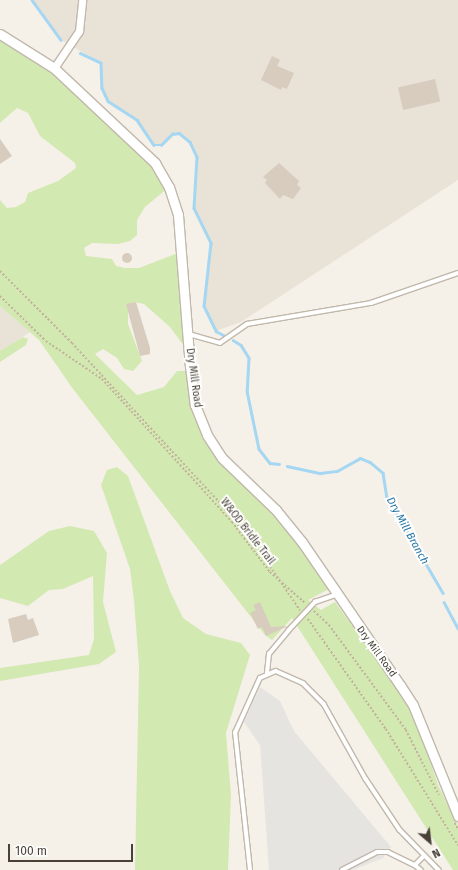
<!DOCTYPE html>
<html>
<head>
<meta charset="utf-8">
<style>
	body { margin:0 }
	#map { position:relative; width:458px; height:870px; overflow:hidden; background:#f5f1e9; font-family:"Fira Sans",sans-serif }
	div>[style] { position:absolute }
	.residential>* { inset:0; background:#e9e2d7 }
	.green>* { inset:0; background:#d3e9b2 }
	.parking>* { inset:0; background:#e6e4e1 }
	.stream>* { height:2.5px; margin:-1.25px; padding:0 1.25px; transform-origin:1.25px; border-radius:1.25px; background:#a5d6f2 }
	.building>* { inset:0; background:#d7ccbe; transform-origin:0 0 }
	.round { border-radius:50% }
	.path>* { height:1.5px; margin-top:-0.75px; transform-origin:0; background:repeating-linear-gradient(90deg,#c3b39c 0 2px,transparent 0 4px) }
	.roads { filter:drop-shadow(1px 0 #c1b8ab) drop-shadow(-1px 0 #c1b8ab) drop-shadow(0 1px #c1b8ab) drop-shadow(0 -1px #c1b8ab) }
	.service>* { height:3.5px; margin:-1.75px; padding:0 1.75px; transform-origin:1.75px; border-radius:1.75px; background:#fff }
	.minor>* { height:7px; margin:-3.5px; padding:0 3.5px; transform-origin:3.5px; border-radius:3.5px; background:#fff }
	.tertiary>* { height:9px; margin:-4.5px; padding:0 4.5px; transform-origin:4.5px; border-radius:4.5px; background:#fff }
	span { translate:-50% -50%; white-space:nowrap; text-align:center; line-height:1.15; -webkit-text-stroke:4px #fff; paint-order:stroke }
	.street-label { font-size:10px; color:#494137 }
	.water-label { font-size:11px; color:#2b78a6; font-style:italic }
	.north { position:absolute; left:410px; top:822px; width:40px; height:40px; -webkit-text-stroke:3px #fff; paint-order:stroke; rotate:152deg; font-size:11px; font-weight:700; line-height:16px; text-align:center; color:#494137 }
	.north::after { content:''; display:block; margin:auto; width:14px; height:18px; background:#494137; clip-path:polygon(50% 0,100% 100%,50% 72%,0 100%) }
	.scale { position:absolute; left:8px; top:844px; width:125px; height:18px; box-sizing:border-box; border:2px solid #494137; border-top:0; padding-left:5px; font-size:12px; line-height:14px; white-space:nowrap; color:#494137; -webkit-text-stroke:3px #fff; paint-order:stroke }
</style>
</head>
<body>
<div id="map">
	<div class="residential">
		<div style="clip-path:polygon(32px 0,458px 0,458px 180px,241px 322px,216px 331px,204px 306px,211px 243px,194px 208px,197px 157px,190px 142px,179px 133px,172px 134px,161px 145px,154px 145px,137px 120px,108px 101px,102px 88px,101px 63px,58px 38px)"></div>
		<div style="clip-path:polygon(0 306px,30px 332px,0 352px)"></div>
	</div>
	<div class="green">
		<div style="clip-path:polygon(0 34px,54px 68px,129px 135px,169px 187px,145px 207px,137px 220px,137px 235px,130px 241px,118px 244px,92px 243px,84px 248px,86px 256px,112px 259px,116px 266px,125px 268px,139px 268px,183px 251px,189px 353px,170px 327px,144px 304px,134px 302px,128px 306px,128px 324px,142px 361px,133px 371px,124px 369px,117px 358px,103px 349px,95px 354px,137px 395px,164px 387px,177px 371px,190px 371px,195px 405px,222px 458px,276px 510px,331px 588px,308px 600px,321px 610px,335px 602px,397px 687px,418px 725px,438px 785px,458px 826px,458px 870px,453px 870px,292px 618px,272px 640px,265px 635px,73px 389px,39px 340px,0 306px,0 200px,7px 208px,16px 207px,25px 202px,28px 193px,58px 181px,76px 168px,75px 163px,40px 136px,28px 113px,17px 108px,0 123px)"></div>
		<div style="clip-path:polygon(23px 337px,28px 339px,26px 345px,0 362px,0 351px)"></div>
		<div style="clip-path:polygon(117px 467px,128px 476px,170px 591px,183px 618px,206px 634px,241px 643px,250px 655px,226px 733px,231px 795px,228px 870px,135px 870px,139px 666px,134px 601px,130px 569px,101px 485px,107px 470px)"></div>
		<div style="clip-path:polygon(70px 526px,94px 531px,107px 553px,103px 602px,116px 652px,99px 664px,0 681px,0 668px,89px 655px,94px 639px,93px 576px,63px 589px,49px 590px,28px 606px,0 598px,0 565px,49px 531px)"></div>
	</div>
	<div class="parking">
		<div style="clip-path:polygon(260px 687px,280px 701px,294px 731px,391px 847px,383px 858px,353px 870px,269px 870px,260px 745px,244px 722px)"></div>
	</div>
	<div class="stream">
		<div style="left:32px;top:0;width:49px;rotate:54.1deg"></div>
		<div style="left:80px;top:53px;width:23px;rotate:25deg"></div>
		<div style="left:101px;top:63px;width:25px;rotate:88deg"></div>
		<div style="left:102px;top:88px;width:14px;rotate:65deg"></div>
		<div style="left:108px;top:101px;width:35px;rotate:33deg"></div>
		<div style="left:137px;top:120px;width:30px;rotate:56deg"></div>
		<div style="left:154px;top:145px;width:7px"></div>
		<div style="left:161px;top:145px;width:16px;rotate:-45deg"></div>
		<div style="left:172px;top:134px;width:7px;rotate:-8deg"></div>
		<div style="left:179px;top:133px;width:14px;rotate:39deg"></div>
		<div style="left:190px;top:142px;width:17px;rotate:65deg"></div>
		<div style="left:197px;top:157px;width:51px;rotate:93.4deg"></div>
		<div style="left:194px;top:208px;width:39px;rotate:64deg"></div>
		<div style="left:211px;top:243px;width:63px;rotate:96.3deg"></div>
		<div style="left:204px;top:306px;width:28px;rotate:64deg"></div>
		<div style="left:216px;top:331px;width:10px;rotate:29deg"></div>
		<div style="left:233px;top:340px;width:9px;rotate:32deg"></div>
		<div style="left:241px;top:345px;width:15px;rotate:58deg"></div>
		<div style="left:249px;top:358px;width:33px;rotate:93deg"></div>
		<div style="left:247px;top:391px;width:59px;rotate:78.3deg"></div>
		<div style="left:259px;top:449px;width:18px;rotate:52deg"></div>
		<div style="left:270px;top:463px;width:9px;rotate:6deg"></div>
		<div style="left:287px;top:466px;width:34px;rotate:12deg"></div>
		<div style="left:320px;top:473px;width:17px;rotate:-7deg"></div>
		<div style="left:337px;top:471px;width:26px;rotate:-29deg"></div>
		<div style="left:360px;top:458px;width:11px;rotate:22deg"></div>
		<div style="left:370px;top:462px;width:17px;rotate:40deg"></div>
		<div style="left:383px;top:473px;width:24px;rotate:81deg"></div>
		<div style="left:387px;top:497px;width:111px;rotate:59.7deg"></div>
		<div style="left:444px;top:602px;width:30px;rotate:62deg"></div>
	</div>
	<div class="building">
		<div style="clip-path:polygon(272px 56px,280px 60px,277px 66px,294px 73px,287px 89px,282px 87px,281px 90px,261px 80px)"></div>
		<div style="left:435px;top:79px;width:23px;height:38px;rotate:77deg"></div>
		<div style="clip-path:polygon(0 139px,12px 156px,0 164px)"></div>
		<div style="clip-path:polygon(279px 163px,299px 181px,297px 185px,301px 188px,293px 199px,283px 195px,280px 199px,265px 183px,267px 180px,263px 177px)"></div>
		<div class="round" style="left:122px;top:253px;width:10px;height:10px"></div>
		<div style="clip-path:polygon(136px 302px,150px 348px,150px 354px,140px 356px,126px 304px)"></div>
		<div style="clip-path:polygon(260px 602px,271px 627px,288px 626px,266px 636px,262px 627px,258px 629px,250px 613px,256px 610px,253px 605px)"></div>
		<div style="clip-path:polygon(26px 614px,28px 620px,33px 618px,39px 635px,13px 643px,8px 619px)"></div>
	</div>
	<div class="path">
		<div style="left:0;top:271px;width:102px;rotate:45deg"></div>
		<div style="left:72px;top:343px;width:218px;rotate:47.2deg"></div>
		<div style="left:220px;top:503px;width:61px;rotate:50.3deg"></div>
		<div style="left:259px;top:550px;width:73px;rotate:55.7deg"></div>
		<div style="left:0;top:296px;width:64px;rotate:44.4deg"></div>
		<div style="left:46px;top:341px;width:68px;rotate:34.2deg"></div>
		<div style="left:102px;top:379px;width:193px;rotate:47.7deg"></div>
		<div style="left:232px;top:522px;width:63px;rotate:52.8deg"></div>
		<div style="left:270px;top:572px;width:47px;rotate:41.5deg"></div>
		<div style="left:314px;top:611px;width:21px;rotate:43deg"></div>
		<div style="left:329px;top:625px;width:130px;rotate:53.7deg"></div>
		<div style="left:406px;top:730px;width:73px;rotate:63.1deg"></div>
		<div style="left:308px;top:619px;width:135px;rotate:54.7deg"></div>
		<div style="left:386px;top:729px;width:137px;rotate:58.2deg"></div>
		<div style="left:455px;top:823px;width:7px;rotate:63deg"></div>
	</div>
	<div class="roads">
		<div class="service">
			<div style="left:189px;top:334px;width:32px;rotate:16deg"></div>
			<div style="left:220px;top:343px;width:33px;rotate:-35deg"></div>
			<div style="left:247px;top:324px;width:126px;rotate:-9.6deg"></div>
			<div style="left:371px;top:303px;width:92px;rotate:-19deg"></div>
			<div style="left:267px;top:673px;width:19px;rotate:-84deg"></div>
			<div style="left:269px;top:654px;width:30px;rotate:-50deg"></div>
			<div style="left:288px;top:631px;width:40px;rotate:-47deg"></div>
			<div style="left:315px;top:602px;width:21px;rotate:-19deg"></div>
			<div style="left:415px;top:865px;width:8px;rotate:40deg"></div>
			<div style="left:250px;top:870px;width:138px;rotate:-96.2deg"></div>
			<div style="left:235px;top:733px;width:60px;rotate:-65.6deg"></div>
			<div style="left:260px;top:678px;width:17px;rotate:-24deg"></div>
			<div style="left:276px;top:671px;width:30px;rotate:24deg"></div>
			<div style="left:303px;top:683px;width:30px;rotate:45deg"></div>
			<div style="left:324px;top:704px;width:86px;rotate:60.8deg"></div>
			<div style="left:366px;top:779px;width:61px;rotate:56.3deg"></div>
			<div style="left:400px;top:830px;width:56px;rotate:45.7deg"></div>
			<div style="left:342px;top:870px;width:39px;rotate:-27deg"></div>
			<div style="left:377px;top:852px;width:11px"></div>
			<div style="left:388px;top:852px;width:30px;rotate:26deg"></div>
			<div style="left:415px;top:865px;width:13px;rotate:-45deg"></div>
		</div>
		<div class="minor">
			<div style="left:54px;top:68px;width:45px;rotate:-56deg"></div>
			<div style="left:79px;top:31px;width:31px;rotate:-84deg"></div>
		</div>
		<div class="tertiary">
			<div style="left:0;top:34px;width:64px;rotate:32.2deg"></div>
			<div style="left:54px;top:68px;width:139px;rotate:43.2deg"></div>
			<div style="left:155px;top:163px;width:28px;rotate:60deg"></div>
			<div style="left:169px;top:187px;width:29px;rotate:72deg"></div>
			<div style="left:178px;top:215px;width:151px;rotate:85.5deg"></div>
			<div style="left:190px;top:366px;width:39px;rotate:83deg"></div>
			<div style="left:195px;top:405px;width:32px;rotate:68deg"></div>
			<div style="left:207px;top:435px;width:27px;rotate:57deg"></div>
			<div style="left:222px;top:458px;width:75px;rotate:43.9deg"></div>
			<div style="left:276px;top:510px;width:41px;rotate:50.9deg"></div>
			<div style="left:302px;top:542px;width:173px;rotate:55.6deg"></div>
			<div style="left:400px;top:685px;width:24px;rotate:57deg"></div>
			<div style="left:413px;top:705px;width:120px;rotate:67.9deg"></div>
		</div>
	</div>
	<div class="street-label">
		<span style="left:193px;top:378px;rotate:82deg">Dry Mill Road</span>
		<span style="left:247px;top:532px;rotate:52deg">W&amp;OD Bridle Trail</span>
		<span style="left:376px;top:652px;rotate:54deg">Dry Mill Road</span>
	</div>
	<div class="water-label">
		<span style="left:407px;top:531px;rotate:61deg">Dry Mill Branch</span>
	</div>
	<div class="north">N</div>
	<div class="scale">100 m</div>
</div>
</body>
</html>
